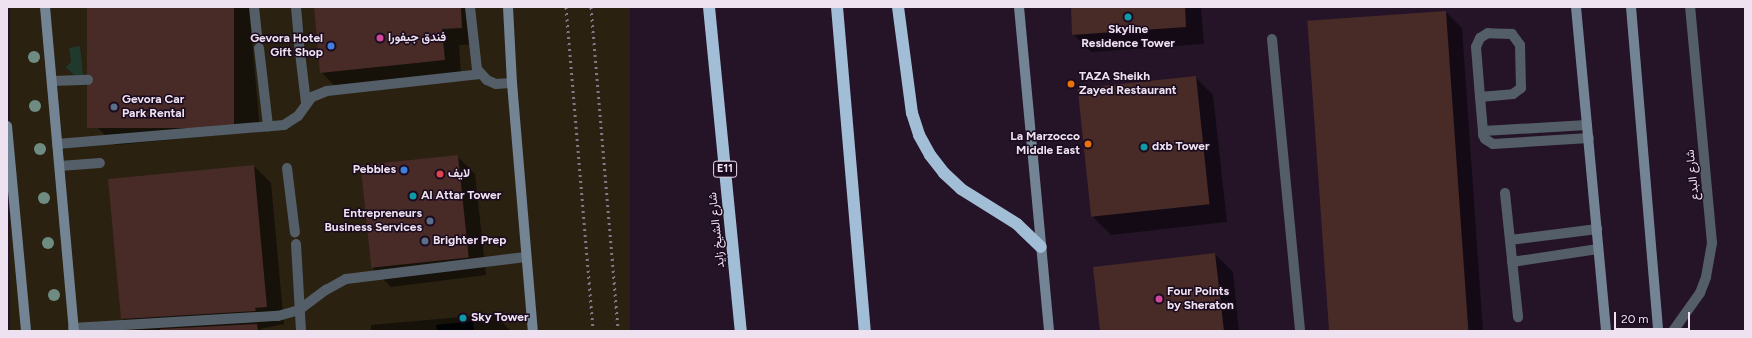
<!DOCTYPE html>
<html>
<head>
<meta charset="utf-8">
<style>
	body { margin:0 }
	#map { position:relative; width:1752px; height:338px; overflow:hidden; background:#251428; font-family:Figtree,Vazirmatn,sans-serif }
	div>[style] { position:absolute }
	.commercial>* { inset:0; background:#2a2111; transform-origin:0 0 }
	.green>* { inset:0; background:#1f392d }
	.water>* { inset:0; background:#00060d }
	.shadow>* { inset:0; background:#0007 }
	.building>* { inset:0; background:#482a27; transform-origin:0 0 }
	.lane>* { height:10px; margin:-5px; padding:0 5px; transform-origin:5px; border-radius:5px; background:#545e68 }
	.secondary>* { height:10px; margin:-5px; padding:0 5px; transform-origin:5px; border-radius:5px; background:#738594 }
	.highway>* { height:12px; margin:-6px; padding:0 6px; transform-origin:6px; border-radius:6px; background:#a2bed6 }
	.rail>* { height:3px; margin-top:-1.5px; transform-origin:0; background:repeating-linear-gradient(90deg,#847687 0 2px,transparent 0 6px) }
	.trees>* { width:12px; height:12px; margin:-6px; border-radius:50%; background:#6f8c83 }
	.dots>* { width:11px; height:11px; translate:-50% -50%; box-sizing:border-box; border:2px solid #1b0b1f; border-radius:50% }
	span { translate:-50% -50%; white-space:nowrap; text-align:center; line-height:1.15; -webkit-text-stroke:3px #1b0b1f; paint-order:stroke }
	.shield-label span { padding:1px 3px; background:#1b0b1f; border:1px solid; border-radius:3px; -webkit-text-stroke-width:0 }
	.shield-label { font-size:11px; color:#eee2f1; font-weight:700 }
	.poi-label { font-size:12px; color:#eee2f1; font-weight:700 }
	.left { translate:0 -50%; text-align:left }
	.right { translate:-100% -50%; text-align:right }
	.street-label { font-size:12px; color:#eee2f1 }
	.frame { position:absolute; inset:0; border:8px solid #eee2f1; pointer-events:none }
	.scale { position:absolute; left:1614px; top:312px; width:76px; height:18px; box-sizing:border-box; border:2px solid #eee2f1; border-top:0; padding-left:5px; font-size:12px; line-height:14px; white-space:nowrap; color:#eee2f1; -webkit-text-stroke:3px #1b0b1f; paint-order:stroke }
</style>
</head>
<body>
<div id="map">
	<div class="commercial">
		<div style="left:10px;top:7px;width:620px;height:325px"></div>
	</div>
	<div class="green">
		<div style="clip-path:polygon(80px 46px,83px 75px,75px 76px,66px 67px,71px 62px,69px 48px)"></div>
	</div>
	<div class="water">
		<div style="clip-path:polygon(473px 321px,474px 331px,437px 331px,436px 325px)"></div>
	</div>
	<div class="shadow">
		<div style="clip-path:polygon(88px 7px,249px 7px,260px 131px,115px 145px,97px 127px)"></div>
		<div style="clip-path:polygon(315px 7px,475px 7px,479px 44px,459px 45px,461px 77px,338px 89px,321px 72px)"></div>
		<div style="clip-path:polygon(1072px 7px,1201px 7px,1204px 44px,1091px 52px,1073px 34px)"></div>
		<div style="clip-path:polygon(1446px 12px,1462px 28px,1483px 331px,1329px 331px)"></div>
		<div style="clip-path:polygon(1196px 78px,1213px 95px,1227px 222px,1111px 235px,1093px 217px)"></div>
		<div style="clip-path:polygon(457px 156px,475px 174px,486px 275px,391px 287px,373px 269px)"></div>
		<div style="clip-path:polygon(254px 166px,271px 183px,284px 324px,260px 329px,263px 331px,134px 331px,122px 318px)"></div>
		<div style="clip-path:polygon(1215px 254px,1233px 272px,1239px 331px,1101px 331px)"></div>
		<div style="clip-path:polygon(494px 314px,511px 331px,371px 331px,371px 325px)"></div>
	</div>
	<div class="building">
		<div style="left:87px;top:7px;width:147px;height:121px"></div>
		<div style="clip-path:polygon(314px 7px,461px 7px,462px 28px,442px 29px,445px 60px,320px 73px)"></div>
		<div style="clip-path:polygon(1071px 7px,1185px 7px,1186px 27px,1072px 35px)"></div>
		<div style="left:1446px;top:11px;width:321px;height:139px;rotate:86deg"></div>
		<div style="left:1196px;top:76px;width:129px;height:119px;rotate:84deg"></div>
		<div style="left:458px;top:155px;width:103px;height:98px;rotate:84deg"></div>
		<div style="clip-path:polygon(254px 165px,267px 307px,255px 308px,256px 311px,121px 319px,108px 179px)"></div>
		<div style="clip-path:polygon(1215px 253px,1224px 331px,1100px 331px,1093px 267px)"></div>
		<div style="clip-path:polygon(257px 324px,258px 331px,161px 331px,160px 329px)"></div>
	</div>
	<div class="lane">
		<div style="left:254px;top:7px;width:29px;rotate:84deg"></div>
		<div style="left:296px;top:7px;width:24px;rotate:85deg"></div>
		<div style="left:470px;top:7px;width:62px;rotate:83.6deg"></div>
		<div style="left:477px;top:69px;width:15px;rotate:48deg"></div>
		<div style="left:487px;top:80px;width:10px;rotate:24deg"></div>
		<div style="left:496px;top:84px;width:16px;rotate:-4deg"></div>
		<div style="left:1272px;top:39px;width:293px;rotate:84.5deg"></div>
		<div style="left:299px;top:44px;width:59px;rotate:83.2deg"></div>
		<div style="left:259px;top:48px;width:79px;rotate:83.4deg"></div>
		<div style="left:53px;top:81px;width:35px;rotate:-2deg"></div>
		<div style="left:1480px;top:97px;width:33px;rotate:-5deg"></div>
		<div style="left:1513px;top:94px;width:10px;rotate:-37deg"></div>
		<div style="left:1521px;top:88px;width:43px;rotate:-91.3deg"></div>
		<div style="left:1520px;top:45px;width:14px;rotate:-126deg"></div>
		<div style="left:1512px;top:34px;width:24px;rotate:-178deg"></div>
		<div style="left:1488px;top:33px;width:9px;rotate:148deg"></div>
		<div style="left:1480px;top:38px;width:10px;rotate:114deg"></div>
		<div style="left:1476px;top:47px;width:50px;rotate:85.4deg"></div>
		<div style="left:1480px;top:97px;width:38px;rotate:85deg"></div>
		<div style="left:1483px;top:135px;width:4px;rotate:63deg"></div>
		<div style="left:1485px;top:139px;width:9px;rotate:32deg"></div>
		<div style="left:1493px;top:144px;width:96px;rotate:-3.6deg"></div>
		<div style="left:1483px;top:131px;width:104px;rotate:-3.3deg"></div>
		<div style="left:57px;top:144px;width:228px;rotate:-4.8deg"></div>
		<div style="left:284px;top:125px;width:17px;rotate:-33deg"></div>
		<div style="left:298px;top:116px;width:24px;rotate:-54deg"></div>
		<div style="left:312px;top:97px;width:16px;rotate:-22deg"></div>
		<div style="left:327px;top:91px;width:154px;rotate:-6.3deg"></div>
		<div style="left:60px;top:166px;width:40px;rotate:-4.3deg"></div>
		<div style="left:287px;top:168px;width:65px;rotate:83deg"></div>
		<div style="left:1505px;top:193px;width:125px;rotate:84deg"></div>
		<div style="left:1510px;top:240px;width:88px;rotate:-7.2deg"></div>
		<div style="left:296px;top:244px;width:87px;rotate:86.7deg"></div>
		<div style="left:1512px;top:262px;width:87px;rotate:-8.6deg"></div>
		<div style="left:73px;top:328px;width:205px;rotate:-3.4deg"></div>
		<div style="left:278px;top:316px;width:22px;rotate:-16deg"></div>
		<div style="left:299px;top:310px;width:34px;rotate:-37deg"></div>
		<div style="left:326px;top:290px;width:23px;rotate:-29deg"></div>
		<div style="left:346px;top:279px;width:181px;rotate:-7deg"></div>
		<div style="left:1673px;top:331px;width:47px;rotate:-54.6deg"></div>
		<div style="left:1700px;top:293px;width:17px;rotate:-69deg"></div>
		<div style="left:1706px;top:277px;width:35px;rotate:-80deg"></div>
		<div style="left:1712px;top:243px;width:237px;rotate:-95.3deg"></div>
	</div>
	<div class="secondary">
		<div style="left:45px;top:7px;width:325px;rotate:84.9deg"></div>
		<div style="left:508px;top:7px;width:76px;rotate:87deg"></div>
		<div style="left:512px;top:83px;width:249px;rotate:85.2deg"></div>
		<div style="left:1019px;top:7px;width:325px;rotate:84.7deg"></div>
		<div style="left:1576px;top:7px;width:325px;rotate:84.7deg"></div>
		<div style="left:1631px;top:7px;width:325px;rotate:85.2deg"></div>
		<div style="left:7px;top:126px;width:206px;rotate:84.7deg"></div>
	</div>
	<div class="highway">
		<div style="left:709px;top:7px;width:326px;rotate:84.4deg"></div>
		<div style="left:837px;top:7px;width:325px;rotate:85.1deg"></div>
		<div style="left:898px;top:7px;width:107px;rotate:82.5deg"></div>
		<div style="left:912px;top:113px;width:23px;rotate:72deg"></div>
		<div style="left:919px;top:135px;width:23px;rotate:61deg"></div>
		<div style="left:930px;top:155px;width:23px;rotate:52deg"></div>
		<div style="left:944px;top:173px;width:23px;rotate:43deg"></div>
		<div style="left:961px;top:189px;width:66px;rotate:32deg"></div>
		<div style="left:1017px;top:224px;width:33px;rotate:44deg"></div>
	</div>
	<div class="rail">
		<div style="left:566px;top:7px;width:325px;rotate:85.2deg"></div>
		<div style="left:591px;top:7px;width:325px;rotate:85.2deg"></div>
	</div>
	<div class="trees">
		<div style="left:34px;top:57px"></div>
		<div style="left:35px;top:106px"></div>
		<div style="left:40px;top:149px"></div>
		<div style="left:44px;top:198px"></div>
		<div style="left:48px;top:243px"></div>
		<div style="left:54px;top:295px"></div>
	</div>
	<div class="dots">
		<div style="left:1128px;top:17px;background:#0f9aa8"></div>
		<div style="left:380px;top:38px;background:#d1479c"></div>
		<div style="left:331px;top:46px;background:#3f7fe0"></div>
		<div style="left:1071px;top:84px;background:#e8710a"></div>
		<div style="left:114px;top:107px;background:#5c6f8a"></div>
		<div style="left:1088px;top:144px;background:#e8710a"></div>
		<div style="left:1144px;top:147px;background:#0f9aa8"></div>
		<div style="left:404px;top:170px;background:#3f7fe0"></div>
		<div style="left:440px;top:174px;background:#e0444e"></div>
		<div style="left:413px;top:196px;background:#0f9aa8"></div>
		<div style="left:430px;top:221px;background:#5c6f8a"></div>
		<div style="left:425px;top:241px;background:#5c6f8a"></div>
		<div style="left:1159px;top:299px;background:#d1479c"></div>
		<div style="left:463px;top:318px;background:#0f9aa8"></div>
	</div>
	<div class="shield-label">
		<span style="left:725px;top:169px">E11</span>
	</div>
	<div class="poi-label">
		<span style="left:1128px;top:37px">Skyline<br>Residence Tower</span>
		<span class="left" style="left:388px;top:38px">فندق جيفورا</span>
		<span class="right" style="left:323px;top:46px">Gevora Hotel<br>Gift Shop</span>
		<span class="left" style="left:1079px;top:84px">TAZA Sheikh<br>Zayed Restaurant</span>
		<span class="left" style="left:122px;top:107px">Gevora Car<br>Park Rental</span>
		<span class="right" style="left:1080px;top:144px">La Marzocco<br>Middle East</span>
		<span class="left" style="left:1152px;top:147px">dxb Tower</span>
		<span class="right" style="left:396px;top:170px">Pebbles</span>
		<span class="left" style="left:448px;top:174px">لايف</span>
		<span class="left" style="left:421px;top:196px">Al Attar Tower</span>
		<span class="right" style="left:422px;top:221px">Entrepreneurs<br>Business Services</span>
		<span class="left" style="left:433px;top:241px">Brighter Prep</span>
		<span class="left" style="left:1167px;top:299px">Four Points<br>by Sheraton</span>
		<span class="left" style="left:471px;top:318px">Sky Tower</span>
	</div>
	<div class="street-label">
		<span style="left:1693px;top:175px;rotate:-96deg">شارع البدع</span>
		<span style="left:717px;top:230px;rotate:-96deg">شارع الشيخ زايد</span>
	</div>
	<div class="frame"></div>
	<div class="scale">20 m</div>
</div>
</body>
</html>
